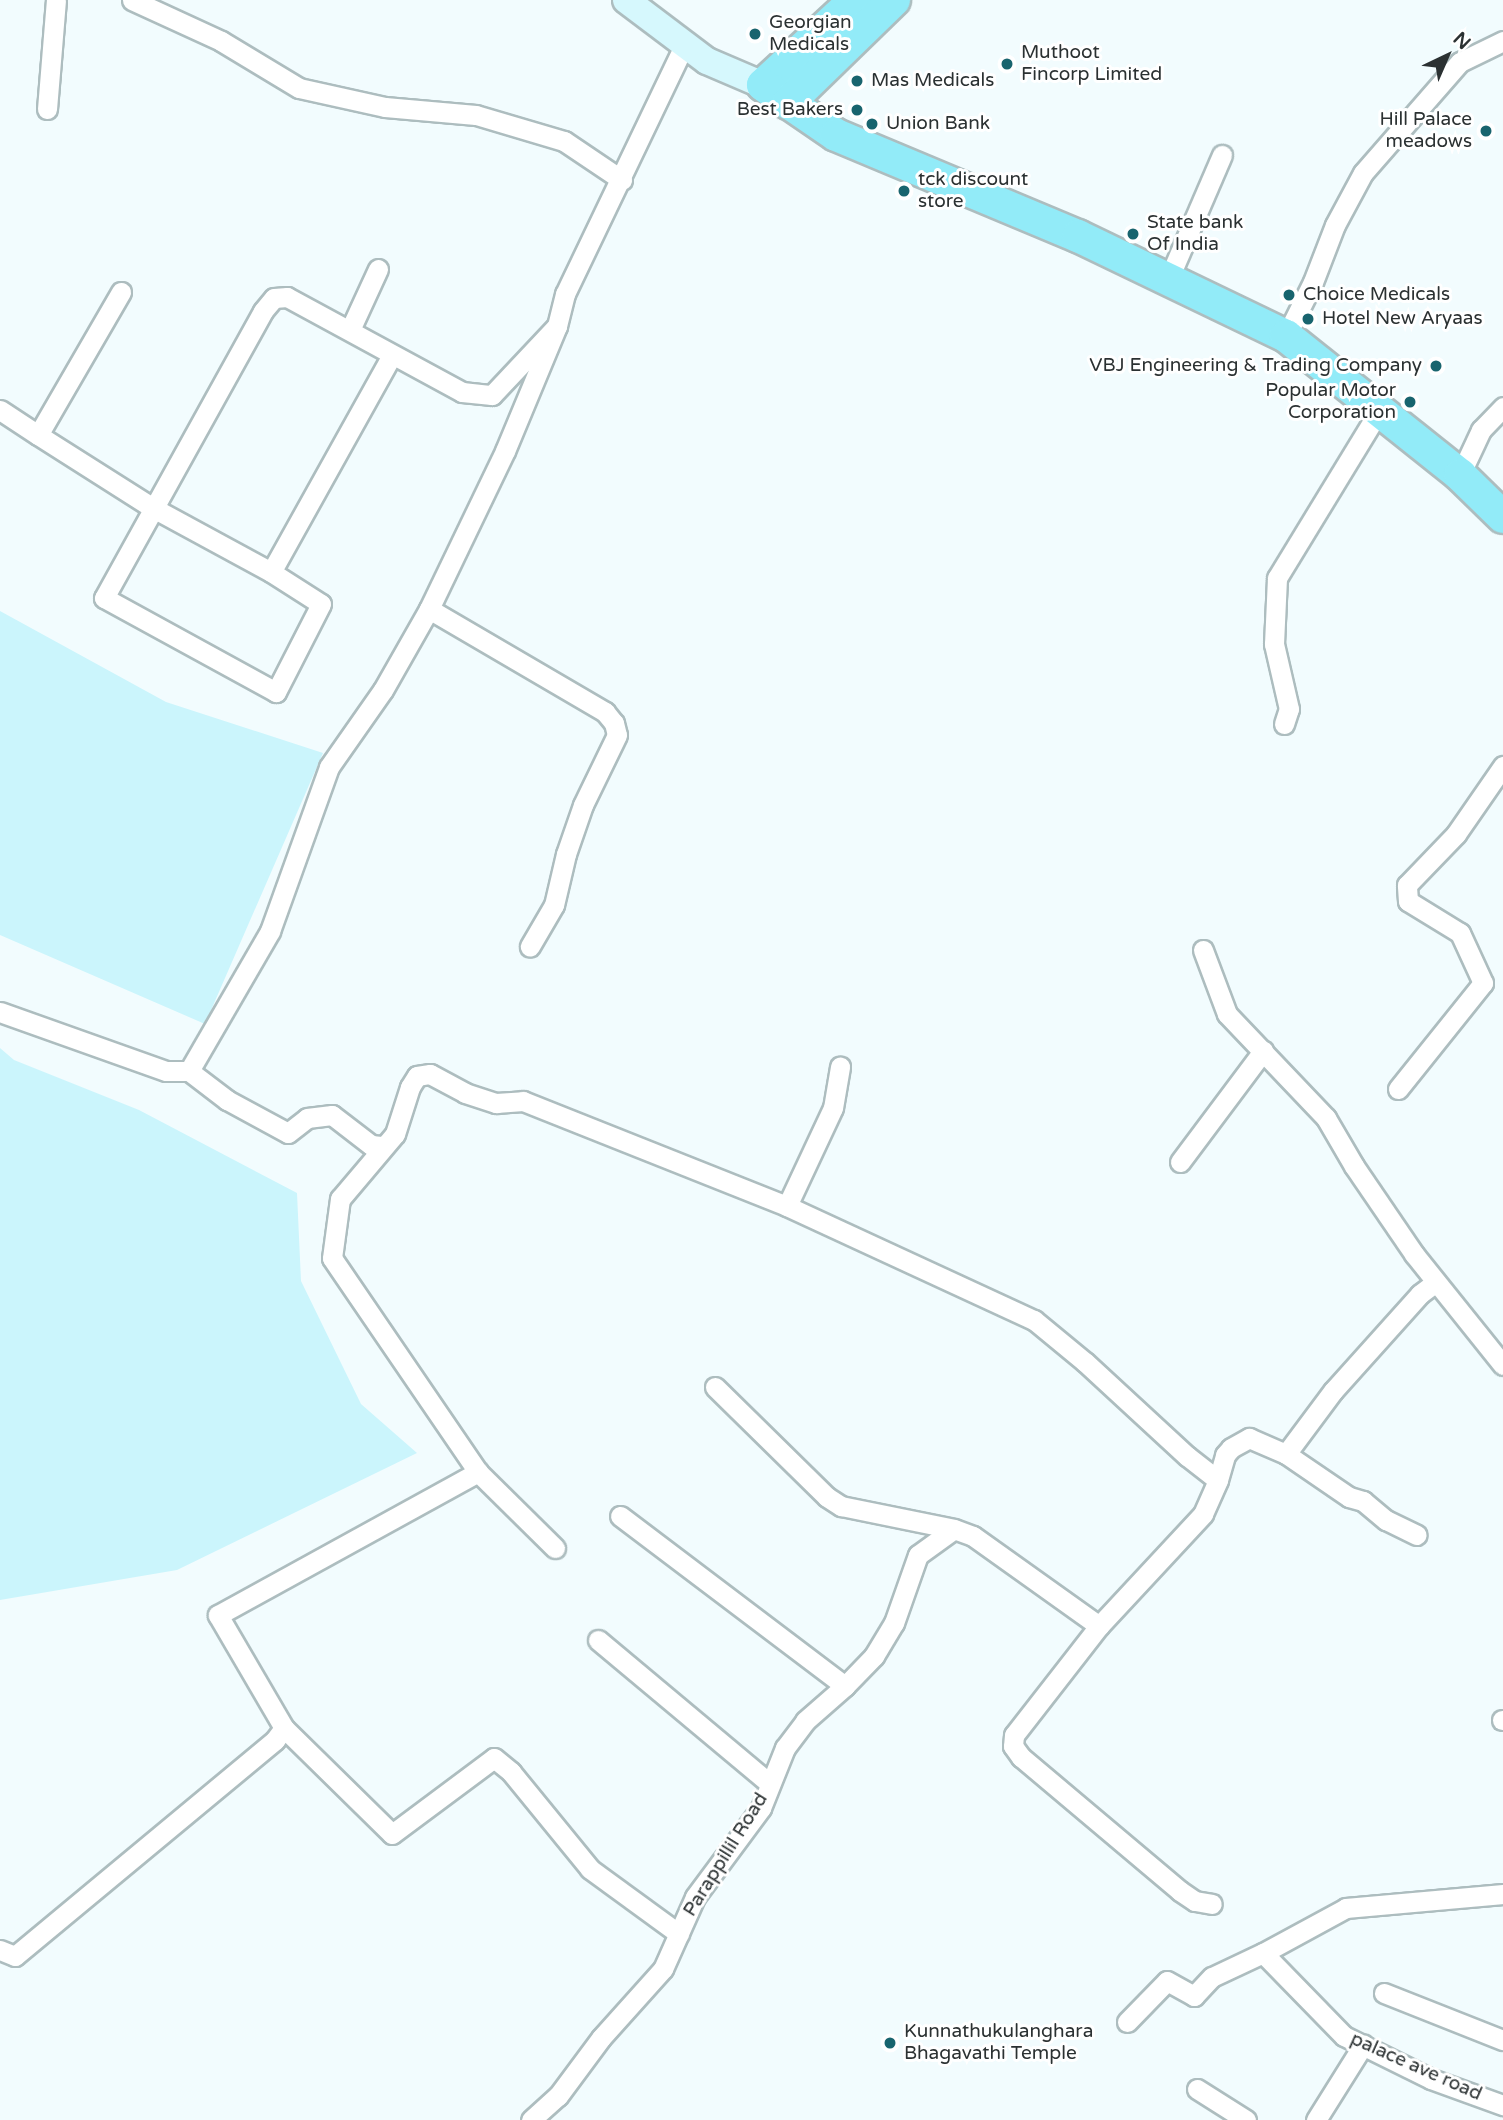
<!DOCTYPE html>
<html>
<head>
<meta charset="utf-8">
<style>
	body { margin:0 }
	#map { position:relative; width:1503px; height:2120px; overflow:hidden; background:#f2fcfe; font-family:"Varela Round",sans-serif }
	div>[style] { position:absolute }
	.green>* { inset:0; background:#cbf5fc }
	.roads { filter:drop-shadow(2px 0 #adbdbf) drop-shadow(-2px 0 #adbdbf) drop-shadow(0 2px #adbdbf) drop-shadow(0 -2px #adbdbf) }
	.minor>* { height:19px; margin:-9.5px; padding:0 9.5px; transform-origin:9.5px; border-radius:9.5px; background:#fff }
	.secondary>* { height:26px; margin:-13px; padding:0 13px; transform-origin:13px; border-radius:13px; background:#d6f8fd }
	.trunk>* { height:32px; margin:-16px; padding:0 16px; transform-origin:16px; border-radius:16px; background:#92ebf8 }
	.dots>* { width:19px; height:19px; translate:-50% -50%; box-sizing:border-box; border:4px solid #fff; border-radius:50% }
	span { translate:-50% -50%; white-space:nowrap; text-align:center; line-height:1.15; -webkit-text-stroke:6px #fff; paint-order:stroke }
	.poi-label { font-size:19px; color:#2b3132 }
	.left { translate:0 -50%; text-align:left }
	.right { translate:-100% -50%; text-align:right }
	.street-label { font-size:19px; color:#2b3132 }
	.north { position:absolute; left:1412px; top:21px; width:70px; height:70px; -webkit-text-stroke:5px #fff; paint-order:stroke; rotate:44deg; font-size:19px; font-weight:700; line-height:28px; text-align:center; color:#2b3132 }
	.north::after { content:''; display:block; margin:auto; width:24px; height:32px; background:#2b3132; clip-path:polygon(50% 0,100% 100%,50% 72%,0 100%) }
</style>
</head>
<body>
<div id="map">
	<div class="green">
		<div style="clip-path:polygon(0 611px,166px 702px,323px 753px,205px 1024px,0 935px)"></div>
		<div style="clip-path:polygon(0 1048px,14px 1060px,139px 1110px,297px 1193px,301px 1281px,361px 1404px,417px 1453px,177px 1570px,0 1600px)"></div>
	</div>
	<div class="roads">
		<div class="minor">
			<div style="left:132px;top:0;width:98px;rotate:24.7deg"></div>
			<div style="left:221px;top:41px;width:91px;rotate:31.1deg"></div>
			<div style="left:299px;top:88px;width:88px;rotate:12.5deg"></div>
			<div style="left:385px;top:107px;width:91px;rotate:5deg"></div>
			<div style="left:476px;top:115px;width:92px;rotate:16.5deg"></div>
			<div style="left:564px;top:141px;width:70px;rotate:33.9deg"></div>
			<div style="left:47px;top:109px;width:109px;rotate:-85.3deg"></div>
			<div style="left:1169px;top:278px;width:134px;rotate:-66.7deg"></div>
			<div style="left:121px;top:292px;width:165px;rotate:120.1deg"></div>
			<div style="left:38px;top:435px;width:136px;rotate:32.4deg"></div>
			<div style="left:153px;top:508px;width:134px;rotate:28.5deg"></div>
			<div style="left:350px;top:330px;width:67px;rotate:-65.3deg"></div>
			<div style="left:1286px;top:336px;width:60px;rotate:-63.4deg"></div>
			<div style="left:1313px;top:282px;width:61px;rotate:-68.9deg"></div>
			<div style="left:1335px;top:225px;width:59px;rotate:-61.7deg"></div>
			<div style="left:1363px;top:173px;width:147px;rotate:-48.9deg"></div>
			<div style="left:1460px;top:62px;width:48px;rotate:-26deg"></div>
			<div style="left:392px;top:355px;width:248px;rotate:119.1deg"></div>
			<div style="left:271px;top:572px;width:59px;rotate:32.6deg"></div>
			<div style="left:321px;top:604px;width:99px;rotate:117.1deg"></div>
			<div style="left:276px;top:692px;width:196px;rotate:-151.3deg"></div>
			<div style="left:104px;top:598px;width:328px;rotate:-61deg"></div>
			<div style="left:263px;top:311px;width:17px;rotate:-50deg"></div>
			<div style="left:274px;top:298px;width:13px;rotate:-4deg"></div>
			<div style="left:287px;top:297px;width:199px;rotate:28.5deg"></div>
			<div style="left:462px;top:392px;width:30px;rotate:6deg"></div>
			<div style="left:492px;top:395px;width:95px;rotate:-46.7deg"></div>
			<div style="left:0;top:410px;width:45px;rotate:33.3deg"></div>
			<div style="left:1460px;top:475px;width:50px;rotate:-65deg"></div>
			<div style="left:1481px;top:430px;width:32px;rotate:-46deg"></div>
			<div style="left:429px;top:609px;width:204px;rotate:30.3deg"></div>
			<div style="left:605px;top:712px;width:14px;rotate:51deg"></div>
			<div style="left:614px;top:723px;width:12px;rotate:76deg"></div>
			<div style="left:617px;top:735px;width:78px;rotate:115.9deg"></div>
			<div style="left:583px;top:805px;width:52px;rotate:109.1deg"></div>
			<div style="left:566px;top:854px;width:52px;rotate:103.2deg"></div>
			<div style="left:554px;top:905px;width:48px;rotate:120.3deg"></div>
			<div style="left:1284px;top:724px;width:16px;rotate:-72deg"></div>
			<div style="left:1289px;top:709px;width:67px;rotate:-103deg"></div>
			<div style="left:1274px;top:644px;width:66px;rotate:-87.4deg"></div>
			<div style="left:1277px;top:578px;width:198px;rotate:-58.6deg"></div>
			<div style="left:1203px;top:950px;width:68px;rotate:69.4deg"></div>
			<div style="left:1227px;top:1014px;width:144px;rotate:46.4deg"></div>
			<div style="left:1326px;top:1118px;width:56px;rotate:59.7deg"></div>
			<div style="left:1354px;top:1166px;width:107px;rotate:55.7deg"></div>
			<div style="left:1414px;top:1254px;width:142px;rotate:51.3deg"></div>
			<div style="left:0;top:1012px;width:176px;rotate:19.6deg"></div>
			<div style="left:166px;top:1071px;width:23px"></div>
			<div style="left:189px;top:1071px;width:48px;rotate:37.3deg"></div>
			<div style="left:227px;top:1100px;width:69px;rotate:28.4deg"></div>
			<div style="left:288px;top:1133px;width:24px;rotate:-38deg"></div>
			<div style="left:307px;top:1118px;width:25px;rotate:-7deg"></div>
			<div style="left:332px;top:1115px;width:49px;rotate:37.6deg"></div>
			<div style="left:371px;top:1145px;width:10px;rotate:6deg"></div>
			<div style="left:189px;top:1071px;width:162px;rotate:-59.9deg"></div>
			<div style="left:270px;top:931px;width:174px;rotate:-70.2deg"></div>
			<div style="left:329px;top:767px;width:94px;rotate:-55deg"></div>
			<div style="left:383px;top:690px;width:93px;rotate:-60.4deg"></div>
			<div style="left:429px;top:609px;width:175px;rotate:-64.3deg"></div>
			<div style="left:505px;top:451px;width:135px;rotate:-67.4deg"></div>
			<div style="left:557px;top:326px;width:33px;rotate:-76deg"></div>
			<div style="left:565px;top:294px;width:275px;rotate:-64.4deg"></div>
			<div style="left:1398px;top:1089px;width:136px;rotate:-51.3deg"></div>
			<div style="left:1483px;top:983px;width:55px;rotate:-114.7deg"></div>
			<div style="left:1460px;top:933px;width:61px;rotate:-148.4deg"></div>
			<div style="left:1408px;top:901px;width:16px;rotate:-94deg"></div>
			<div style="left:1407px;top:885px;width:71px;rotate:-46.1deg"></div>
			<div style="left:1456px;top:834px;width:83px;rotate:-55.3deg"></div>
			<div style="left:1180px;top:1162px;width:139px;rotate:-53.2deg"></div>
			<div style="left:787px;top:1206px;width:108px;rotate:-64.9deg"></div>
			<div style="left:833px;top:1108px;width:42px;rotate:-80.3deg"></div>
			<div style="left:715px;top:1387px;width:157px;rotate:44.5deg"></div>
			<div style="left:827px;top:1497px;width:17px;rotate:33deg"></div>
			<div style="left:841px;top:1506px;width:115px;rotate:11.5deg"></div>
			<div style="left:954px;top:1529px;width:20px;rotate:20deg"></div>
			<div style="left:973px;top:1536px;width:155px;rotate:35.5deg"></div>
			<div style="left:1099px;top:1626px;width:153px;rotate:-47.1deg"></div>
			<div style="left:1203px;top:1514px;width:37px;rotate:-66deg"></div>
			<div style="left:1218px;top:1480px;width:26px;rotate:-74deg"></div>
			<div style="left:1225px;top:1455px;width:9px;rotate:-49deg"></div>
			<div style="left:1231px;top:1448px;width:21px;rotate:-29deg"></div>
			<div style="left:1249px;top:1438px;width:40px;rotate:23.4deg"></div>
			<div style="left:1286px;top:1454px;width:76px;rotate:34.3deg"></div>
			<div style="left:1349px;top:1497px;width:15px;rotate:16deg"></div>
			<div style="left:1363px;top:1501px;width:30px;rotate:40deg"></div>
			<div style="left:1386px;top:1520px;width:34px;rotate:26deg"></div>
			<div style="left:1286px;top:1454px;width:79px;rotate:-53.3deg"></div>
			<div style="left:1333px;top:1391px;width:130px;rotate:-48.1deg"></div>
			<div style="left:1420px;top:1294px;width:20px;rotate:-37deg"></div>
			<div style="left:555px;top:1548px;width:108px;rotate:-135.4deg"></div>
			<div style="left:478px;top:1472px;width:259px;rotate:-124.3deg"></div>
			<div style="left:332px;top:1258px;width:60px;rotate:-82.3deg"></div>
			<div style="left:340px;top:1199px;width:85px;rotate:-49.8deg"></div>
			<div style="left:395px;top:1134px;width:49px;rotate:-72.3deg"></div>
			<div style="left:410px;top:1087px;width:13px;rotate:-58deg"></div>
			<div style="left:417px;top:1076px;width:13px;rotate:-9deg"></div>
			<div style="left:430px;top:1074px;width:40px;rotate:28deg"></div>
			<div style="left:465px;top:1093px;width:33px;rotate:18deg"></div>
			<div style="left:496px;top:1103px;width:27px;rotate:-4deg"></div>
			<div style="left:523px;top:1101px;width:284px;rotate:21.7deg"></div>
			<div style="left:787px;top:1206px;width:272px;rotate:24.8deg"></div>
			<div style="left:1034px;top:1320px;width:66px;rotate:39.5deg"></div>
			<div style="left:1085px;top:1362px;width:139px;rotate:42.7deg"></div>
			<div style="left:1187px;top:1456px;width:39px;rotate:38deg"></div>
			<div style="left:1099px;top:1626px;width:138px;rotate:127.9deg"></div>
			<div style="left:1014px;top:1735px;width:11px;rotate:95deg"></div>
			<div style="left:1013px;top:1746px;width:14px;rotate:54deg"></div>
			<div style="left:1021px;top:1757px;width:208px;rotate:40.1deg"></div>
			<div style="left:1180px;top:1891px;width:18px;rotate:34deg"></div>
			<div style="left:1195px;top:1901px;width:17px;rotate:10deg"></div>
			<div style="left:598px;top:1640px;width:224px;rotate:39.9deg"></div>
			<div style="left:845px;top:1686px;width:42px;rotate:-46deg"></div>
			<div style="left:874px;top:1656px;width:39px;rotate:-59deg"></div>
			<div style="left:894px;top:1623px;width:72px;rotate:-70.6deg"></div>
			<div style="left:918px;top:1555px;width:44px;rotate:-35.8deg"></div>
			<div style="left:1502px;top:1720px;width:1px"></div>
			<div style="left:284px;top:1728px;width:151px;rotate:44.5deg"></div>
			<div style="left:392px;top:1834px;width:127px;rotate:-36.7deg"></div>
			<div style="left:494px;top:1758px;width:22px;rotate:39deg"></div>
			<div style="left:511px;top:1772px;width:125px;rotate:50.8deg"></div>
			<div style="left:590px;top:1869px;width:110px;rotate:36.1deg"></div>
			<div style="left:1503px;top:1894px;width:158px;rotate:174.9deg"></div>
			<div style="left:1346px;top:1908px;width:94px;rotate:151.5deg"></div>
			<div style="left:1263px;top:1953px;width:116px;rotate:45.7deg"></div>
			<div style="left:1344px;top:2036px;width:97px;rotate:26.3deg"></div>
			<div style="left:1431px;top:2079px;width:77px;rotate:19.9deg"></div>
			<div style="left:0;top:1950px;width:16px;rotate:22deg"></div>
			<div style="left:15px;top:1956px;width:338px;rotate:-39.7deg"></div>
			<div style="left:275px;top:1740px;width:15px;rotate:-53deg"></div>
			<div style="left:284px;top:1728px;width:131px;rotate:-120.3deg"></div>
			<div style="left:218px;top:1615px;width:297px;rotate:-28.8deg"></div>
			<div style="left:1384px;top:1993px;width:128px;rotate:21.6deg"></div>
			<div style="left:1127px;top:2022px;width:57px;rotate:-45.7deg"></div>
			<div style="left:1167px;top:1981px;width:31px;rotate:29deg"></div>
			<div style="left:1194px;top:1996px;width:26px;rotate:-47deg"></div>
			<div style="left:1212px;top:1977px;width:56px;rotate:-25.2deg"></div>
			<div style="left:1197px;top:2089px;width:58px;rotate:32.3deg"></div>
			<div style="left:531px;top:2120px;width:36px;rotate:-42deg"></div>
			<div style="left:558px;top:2096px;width:72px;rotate:-53.4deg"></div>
			<div style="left:601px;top:2038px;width:93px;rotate:-48.1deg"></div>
			<div style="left:663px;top:1969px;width:79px;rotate:-66deg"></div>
			<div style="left:695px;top:1897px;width:111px;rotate:-53.4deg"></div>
			<div style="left:761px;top:1808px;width:65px;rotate:-68.2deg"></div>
			<div style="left:785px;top:1748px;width:34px;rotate:-53deg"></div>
			<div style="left:805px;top:1721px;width:53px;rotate:-41.2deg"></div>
			<div style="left:845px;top:1686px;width:282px;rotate:-142.9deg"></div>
			<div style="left:1316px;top:2120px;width:89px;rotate:-57.9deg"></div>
		</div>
		<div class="secondary">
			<div style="left:626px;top:0;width:101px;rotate:37deg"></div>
			<div style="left:707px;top:61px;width:61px;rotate:23.2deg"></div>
		</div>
		<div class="trunk">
			<div style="left:855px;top:0;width:125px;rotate:137.3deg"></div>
			<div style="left:763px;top:85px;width:88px;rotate:34.4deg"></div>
			<div style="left:836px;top:135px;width:262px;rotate:22.7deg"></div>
			<div style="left:1078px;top:236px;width:231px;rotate:25.7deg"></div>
			<div style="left:1286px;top:336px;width:223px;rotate:38.6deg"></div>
			<div style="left:1460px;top:475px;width:60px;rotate:44.3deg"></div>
			<div style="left:788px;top:103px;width:148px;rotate:-44.2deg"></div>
		</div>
	</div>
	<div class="dots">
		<div style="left:755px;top:34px;background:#18646e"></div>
		<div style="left:1007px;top:64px;background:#18646e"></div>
		<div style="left:857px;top:81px;background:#18646e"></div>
		<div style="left:857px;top:110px;background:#18646e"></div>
		<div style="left:872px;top:124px;background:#18646e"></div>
		<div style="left:1486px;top:131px;background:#18646e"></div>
		<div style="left:904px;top:191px;background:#18646e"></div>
		<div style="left:1133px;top:234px;background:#18646e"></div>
		<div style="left:1289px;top:295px;background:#18646e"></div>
		<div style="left:1308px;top:319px;background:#18646e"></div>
		<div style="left:1436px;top:366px;background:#18646e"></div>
		<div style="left:1410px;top:402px;background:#18646e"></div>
		<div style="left:890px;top:2043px;background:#18646e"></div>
	</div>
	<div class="poi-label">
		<span class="left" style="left:769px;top:34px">Georgian<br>Medicals</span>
		<span class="left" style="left:1021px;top:64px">Muthoot<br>Fincorp Limited</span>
		<span class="left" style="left:871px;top:81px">Mas Medicals</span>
		<span class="right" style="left:843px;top:110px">Best Bakers</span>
		<span class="right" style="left:1472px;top:131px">Hill Palace<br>meadows</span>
		<span class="left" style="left:886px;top:124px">Union Bank</span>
		<span class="left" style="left:918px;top:191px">tck discount<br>store</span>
		<span class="left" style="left:1147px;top:234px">State bank<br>Of India</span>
		<span class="left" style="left:1303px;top:295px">Choice Medicals</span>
		<span class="left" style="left:1322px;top:319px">Hotel New Aryaas</span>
		<span class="right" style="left:1422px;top:366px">VBJ Engineering &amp; Trading Company</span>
		<span class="right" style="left:1396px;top:402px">Popular Motor<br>Corporation</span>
		<span class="left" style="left:904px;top:2043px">Kunnathukulanghara<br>Bhagavathi Temple</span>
	</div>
	<div class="street-label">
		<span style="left:726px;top:1855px;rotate:-58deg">Parappillil Road</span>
		<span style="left:1416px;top:2067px;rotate:24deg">palace ave road</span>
	</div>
	<div class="north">N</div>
</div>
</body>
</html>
